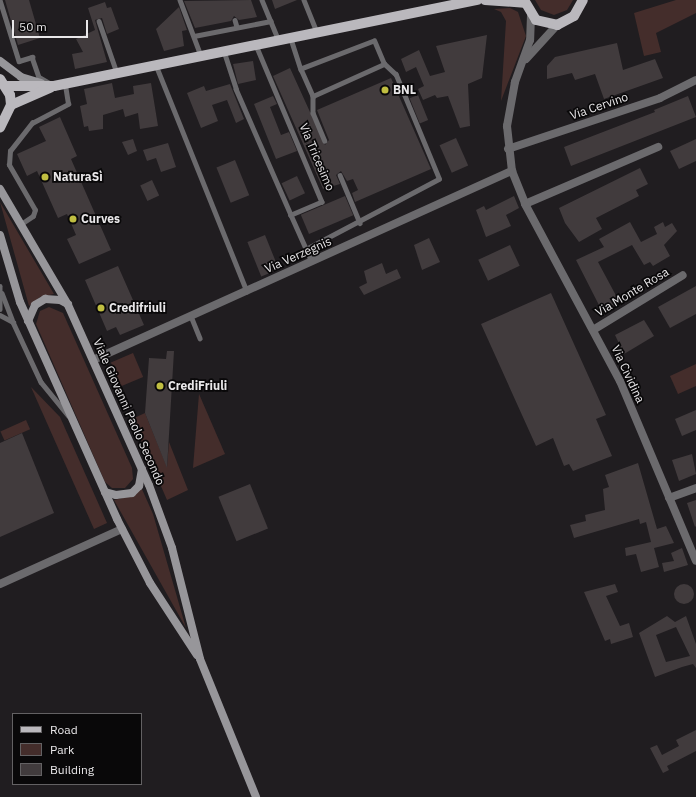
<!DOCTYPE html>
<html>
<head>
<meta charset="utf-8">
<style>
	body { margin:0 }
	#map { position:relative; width:696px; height:797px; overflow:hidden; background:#201d20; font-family:"IBM Plex Sans",sans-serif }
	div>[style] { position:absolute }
	.green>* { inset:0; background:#442d2b; transform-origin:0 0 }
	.building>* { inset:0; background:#413b3d; transform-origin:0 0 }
	.round { border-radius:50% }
	.service>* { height:4.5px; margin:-2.25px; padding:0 2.25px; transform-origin:2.25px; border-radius:2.25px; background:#6b6a6d }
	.minor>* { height:8px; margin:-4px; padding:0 4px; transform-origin:4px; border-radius:4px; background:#6b6a6d }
	.tertiary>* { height:8px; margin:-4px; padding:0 4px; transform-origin:4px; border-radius:4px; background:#6b6a6d }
	.secondary>* { height:8px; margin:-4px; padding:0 4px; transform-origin:4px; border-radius:4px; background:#97969a }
	.primary>* { height:10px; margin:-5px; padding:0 5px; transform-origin:5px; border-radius:5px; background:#bab8bd }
	.dots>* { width:11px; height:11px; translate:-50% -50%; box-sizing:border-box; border:2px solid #090809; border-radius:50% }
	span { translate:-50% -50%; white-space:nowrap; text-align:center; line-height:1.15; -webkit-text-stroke:3.5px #090809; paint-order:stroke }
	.poi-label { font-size:12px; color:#e9e7e9; font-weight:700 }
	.left { translate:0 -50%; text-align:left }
	.street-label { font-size:12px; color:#e9e7e9 }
	.legend { position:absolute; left:12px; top:713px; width:130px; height:72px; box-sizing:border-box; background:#090809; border:1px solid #636163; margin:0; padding:5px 7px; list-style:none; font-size:12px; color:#e9e7e9 }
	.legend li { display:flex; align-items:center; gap:8px; height:20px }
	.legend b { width:20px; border:1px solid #636163 }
	.scale { position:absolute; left:12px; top:20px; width:76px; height:18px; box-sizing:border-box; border:2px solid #e9e7e9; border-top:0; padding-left:5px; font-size:12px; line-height:14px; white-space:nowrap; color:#e9e7e9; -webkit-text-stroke:3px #090809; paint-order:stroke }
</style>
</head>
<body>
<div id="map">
	<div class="green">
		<div style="clip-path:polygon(535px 0,573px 0,567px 10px,554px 15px,541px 10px)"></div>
		<div style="clip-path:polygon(676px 0,696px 0,696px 13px,656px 33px,661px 52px,644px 56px,634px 13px)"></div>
		<div style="clip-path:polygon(510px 8px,518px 12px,526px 36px,501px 101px,506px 21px,501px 12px,494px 9px)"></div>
		<div style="clip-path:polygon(0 202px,54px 294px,40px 297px,29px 306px)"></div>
		<div style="clip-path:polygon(49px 307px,63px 313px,132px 468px,133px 479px,125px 488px,112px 488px,105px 482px,36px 324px,40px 311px)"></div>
		<div style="left:133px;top:353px;width:26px;height:24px;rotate:67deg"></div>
		<div style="clip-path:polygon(696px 364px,696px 386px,678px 394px,670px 376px)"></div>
		<div style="clip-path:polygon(31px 387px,60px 417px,107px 523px,94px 529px)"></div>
		<div style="clip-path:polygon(199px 394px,225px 454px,193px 468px)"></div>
		<div style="clip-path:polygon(145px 413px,167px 467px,169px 442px,188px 490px,167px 500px,132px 419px)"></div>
		<div style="left:26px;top:420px;width:10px;height:28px;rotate:66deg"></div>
		<div style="clip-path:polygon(141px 487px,153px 514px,186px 628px,114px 500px,132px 496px)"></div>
	</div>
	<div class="building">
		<div style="clip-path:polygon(5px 0,29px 0,40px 38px,18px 45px)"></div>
		<div style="clip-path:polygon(251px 0,257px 17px,239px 20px,234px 16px,231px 21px,195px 28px,184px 1px)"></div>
		<div style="clip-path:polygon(272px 0,297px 0,275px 9px)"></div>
		<div style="clip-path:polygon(105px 2px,107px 8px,111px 7px,119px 29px,107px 34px,102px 18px,95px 20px,107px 62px,75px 69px,72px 54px,83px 52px,76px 39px,95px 30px,88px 8px)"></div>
		<div style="clip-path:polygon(179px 7px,187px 30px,182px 31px,184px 46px,164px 51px,156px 29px)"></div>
		<div style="clip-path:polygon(487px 35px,482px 78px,468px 84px,470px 126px,460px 128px,448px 96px,437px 98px,435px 95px,423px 100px,418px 89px,424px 86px,416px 67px,406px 72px,401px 59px,419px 50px,430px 76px,445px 72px,436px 46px)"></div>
		<div style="clip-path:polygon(617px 43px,623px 70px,655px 59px,663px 78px,604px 99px,595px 74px,575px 80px,572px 73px,547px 79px,547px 66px,555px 57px)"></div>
		<div style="clip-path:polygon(253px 61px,256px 80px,238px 84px,233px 64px)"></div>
		<div style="clip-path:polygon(290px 68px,325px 145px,329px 140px,317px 110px,391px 78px,431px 169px,355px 202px,352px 193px,358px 190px,353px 179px,347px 181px,341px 171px,336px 175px,340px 184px,323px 189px,273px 76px)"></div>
		<div style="clip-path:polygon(112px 83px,115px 98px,134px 94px,133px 86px,151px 83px,158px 126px,140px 129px,138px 113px,125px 117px,123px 109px,103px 115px,103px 129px,89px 131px,88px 126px,84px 127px,80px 106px,87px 104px,84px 89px)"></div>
		<div style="clip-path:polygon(230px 84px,244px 119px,236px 123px,227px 100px,212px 105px,218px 121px,201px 128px,187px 93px,204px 86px,206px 91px)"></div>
		<div style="left:418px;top:95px;width:27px;height:9px;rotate:68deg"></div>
		<div style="clip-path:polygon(273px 96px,277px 104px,270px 107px,281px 135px,289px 132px,297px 151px,276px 159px,254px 104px)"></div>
		<div style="clip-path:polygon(688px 96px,696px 117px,571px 166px,564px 147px,655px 112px,654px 110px)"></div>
		<div style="clip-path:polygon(60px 117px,77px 156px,71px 159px,111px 250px,79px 264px,67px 239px,76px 235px,67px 214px,58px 218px,37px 171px,27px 176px,17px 154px,46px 141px,39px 127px)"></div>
		<div style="left:456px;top:138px;width:30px;height:18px;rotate:66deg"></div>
		<div style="clip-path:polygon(133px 139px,137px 151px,128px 155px,122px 142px)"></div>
		<div style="clip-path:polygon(696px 139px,696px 161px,679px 169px,670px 151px)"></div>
		<div style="clip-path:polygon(168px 143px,176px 167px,161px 172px,156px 158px,147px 161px,143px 150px)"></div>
		<div style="left:235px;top:160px;width:38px;height:20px;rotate:68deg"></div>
		<div style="clip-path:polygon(640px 168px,648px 184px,636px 190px,639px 196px,596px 218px,602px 229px,579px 242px,565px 223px,559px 208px)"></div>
		<div style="left:297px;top:176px;width:19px;height:17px;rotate:65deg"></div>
		<div style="left:152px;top:180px;width:17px;height:13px;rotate:65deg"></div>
		<div style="left:345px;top:196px;width:21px;height:48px;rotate:67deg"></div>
		<div style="clip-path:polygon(514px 196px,519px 208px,506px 215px,511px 226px,486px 237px,476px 210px,484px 206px,486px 210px)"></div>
		<div style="clip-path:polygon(630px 222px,641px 242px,657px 234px,654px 227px,663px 222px,665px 227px,672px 223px,677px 231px,664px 245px,670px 256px,653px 266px,650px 262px,644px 265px,632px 245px,598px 262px,620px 303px,603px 313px,576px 260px,604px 247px,599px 239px)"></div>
		<div style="left:265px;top:235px;width:37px;height:19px;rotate:68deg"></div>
		<div style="clip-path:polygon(429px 238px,440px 262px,422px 270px,414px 245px)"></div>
		<div style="left:510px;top:245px;width:23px;height:35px;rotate:65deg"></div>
		<div style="clip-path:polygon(382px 263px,386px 274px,397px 269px,401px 278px,364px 295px,359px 287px,367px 283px,364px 271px)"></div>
		<div style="clip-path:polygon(118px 266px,144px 325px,120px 335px,116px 327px,107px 331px,85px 280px)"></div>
		<div style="clip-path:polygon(696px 286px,696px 314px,670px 328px,658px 307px)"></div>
		<div style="clip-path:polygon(551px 293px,606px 415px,596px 419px,612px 456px,573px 471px,569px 464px,564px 466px,553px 438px,536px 446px,481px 324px)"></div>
		<div style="clip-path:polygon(644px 320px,654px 336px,624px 354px,615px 335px)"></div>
		<div style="clip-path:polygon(167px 351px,174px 351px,167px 468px,145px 413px,149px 358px,166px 359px)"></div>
		<div style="clip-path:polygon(696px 410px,696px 430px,682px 436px,675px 419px)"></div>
		<div style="clip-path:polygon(22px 433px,54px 513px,0 537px,0 443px)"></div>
		<div style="clip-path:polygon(692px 454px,696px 474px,679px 481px,672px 460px)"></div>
		<div style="clip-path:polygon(638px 463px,657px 529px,666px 526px,674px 543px,654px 548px,659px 567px,641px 572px,636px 554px,626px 556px,625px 548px,651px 542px,646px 522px,640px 524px,639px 519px,574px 538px,570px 525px,586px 521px,585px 515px,605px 510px,603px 489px,609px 487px,605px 475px)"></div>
		<div style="left:250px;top:484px;width:48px;height:34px;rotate:68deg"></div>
		<div style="clip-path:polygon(696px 500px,696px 526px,695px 527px,687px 503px)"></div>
		<div style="clip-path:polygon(682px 548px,688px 565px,664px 572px,662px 563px,674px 561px,671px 553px)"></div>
		<div class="round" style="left:674px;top:584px;width:20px;height:20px"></div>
		<div style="clip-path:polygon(615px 584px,618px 592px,606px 596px,620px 626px,629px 623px,633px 637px,611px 644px,610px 639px,605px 641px,584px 592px)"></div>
		<div style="clip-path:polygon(evenodd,667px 616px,675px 622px,686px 616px,696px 644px,696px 668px,693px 664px,682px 667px,655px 677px,639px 633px,667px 616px,676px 627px,690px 656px,666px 662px,656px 635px,676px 627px)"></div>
		<div style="clip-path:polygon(696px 730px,696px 751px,667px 766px,669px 770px,663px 773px,650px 748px,657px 745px,662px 755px,679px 746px,676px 740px)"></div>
	</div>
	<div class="service">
		<div style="left:0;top:0;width:64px;rotate:72.7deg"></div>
		<div style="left:19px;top:61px;width:14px;rotate:-17deg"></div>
		<div style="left:32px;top:57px;width:21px;rotate:71deg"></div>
		<div style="left:39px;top:77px;width:14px;rotate:30deg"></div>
		<div style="left:180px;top:0;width:60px;rotate:69.4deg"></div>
		<div style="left:262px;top:0;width:44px;rotate:67.5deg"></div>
		<div style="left:304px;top:0;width:35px;rotate:68deg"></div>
		<div style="left:235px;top:20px;width:7px;rotate:74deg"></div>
		<div style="left:99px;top:21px;width:55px;rotate:70.9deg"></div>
		<div style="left:194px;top:36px;width:78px;rotate:-11deg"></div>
		<div style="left:291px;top:39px;width:32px;rotate:72deg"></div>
		<div style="left:256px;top:45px;width:170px;rotate:67.2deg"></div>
		<div style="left:322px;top:202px;width:34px;rotate:157deg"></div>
		<div style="left:291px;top:215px;width:51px;rotate:65.9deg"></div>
		<div style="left:224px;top:51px;width:40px;rotate:72deg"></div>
		<div style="left:236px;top:89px;width:137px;rotate:66.4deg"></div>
		<div style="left:156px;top:65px;width:244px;rotate:68.1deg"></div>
		<div style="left:313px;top:96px;width:17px;rotate:90deg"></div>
		<div style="left:313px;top:113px;width:30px;rotate:67deg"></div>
		<div style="left:340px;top:175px;width:52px;rotate:67.4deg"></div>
		<div style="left:21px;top:224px;width:14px;rotate:-34deg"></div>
		<div style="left:33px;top:216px;width:6px;rotate:-72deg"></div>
		<div style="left:35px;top:210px;width:52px;rotate:-120deg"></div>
		<div style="left:9px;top:165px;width:14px;rotate:-86deg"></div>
		<div style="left:10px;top:151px;width:36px;rotate:-52deg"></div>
		<div style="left:32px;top:123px;width:41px;rotate:-27.8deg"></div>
		<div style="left:68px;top:104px;width:20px;rotate:-99deg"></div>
		<div style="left:306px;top:249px;width:150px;rotate:-27.8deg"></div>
		<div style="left:439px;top:179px;width:113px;rotate:-112.5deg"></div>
		<div style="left:396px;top:75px;width:16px;rotate:-137deg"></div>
		<div style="left:384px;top:64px;width:25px;rotate:-113deg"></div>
		<div style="left:374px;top:41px;width:78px;rotate:159deg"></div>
		<div style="left:301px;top:69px;width:30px;rotate:66deg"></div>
		<div style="left:313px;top:96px;width:78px;rotate:-24.3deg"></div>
		<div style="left:0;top:286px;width:23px;rotate:90deg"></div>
		<div style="left:2px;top:293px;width:28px;rotate:69deg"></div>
		<div style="left:0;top:315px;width:15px;rotate:28deg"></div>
		<div style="left:13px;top:322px;width:66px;rotate:65deg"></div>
		<div style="left:41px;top:382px;width:43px;rotate:50.7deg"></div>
		<div style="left:191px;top:316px;width:24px;rotate:68deg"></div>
	</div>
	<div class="minor">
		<div style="left:508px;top:149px;width:160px;rotate:-18.5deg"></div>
		<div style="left:660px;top:98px;width:40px;rotate:-26.6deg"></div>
		<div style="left:525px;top:204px;width:145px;rotate:-23.2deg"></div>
		<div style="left:593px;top:330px;width:105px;rotate:-31.4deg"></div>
		<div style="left:93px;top:360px;width:460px;rotate:-24.3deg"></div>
		<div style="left:669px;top:498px;width:29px;rotate:-20deg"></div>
		<div style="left:0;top:584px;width:134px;rotate:-24.3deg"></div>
	</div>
	<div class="tertiary">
		<div style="left:531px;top:15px;width:25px;rotate:92deg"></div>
		<div style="left:530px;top:40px;width:45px;rotate:109.7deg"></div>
		<div style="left:515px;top:82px;width:45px;rotate:100.3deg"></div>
		<div style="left:507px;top:126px;width:45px;rotate:83.7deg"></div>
		<div style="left:512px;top:171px;width:35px;rotate:68deg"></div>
		<div style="left:525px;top:204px;width:201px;rotate:61.8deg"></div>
		<div style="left:620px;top:381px;width:195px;rotate:67.1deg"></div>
		<div style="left:526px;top:59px;width:46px;rotate:-47.6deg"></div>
	</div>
	<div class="secondary">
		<div style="left:0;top:61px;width:26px;rotate:37deg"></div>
		<div style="left:21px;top:77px;width:21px;rotate:17deg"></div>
		<div style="left:0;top:189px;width:134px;rotate:59.6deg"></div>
		<div style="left:68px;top:305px;width:197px;rotate:65.8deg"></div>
		<div style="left:149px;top:485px;width:67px;rotate:69.9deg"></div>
		<div style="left:172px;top:548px;width:114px;rotate:75.8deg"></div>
		<div style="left:200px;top:659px;width:149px;rotate:67.9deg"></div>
		<div style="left:0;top:235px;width:70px;rotate:73.4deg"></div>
		<div style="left:20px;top:302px;width:238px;rotate:65.9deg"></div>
		<div style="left:117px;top:519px;width:72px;rotate:62.7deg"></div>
		<div style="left:150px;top:583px;width:86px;rotate:56.9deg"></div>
		<div style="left:28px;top:321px;width:17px;rotate:-66deg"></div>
		<div style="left:35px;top:305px;width:12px;rotate:-31deg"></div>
		<div style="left:45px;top:299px;width:15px;rotate:4deg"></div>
		<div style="left:60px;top:300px;width:9px;rotate:27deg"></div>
		<div style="left:105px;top:492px;width:11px;rotate:15deg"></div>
		<div style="left:116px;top:495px;width:16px;rotate:-7deg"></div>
		<div style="left:132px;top:493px;width:10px;rotate:-45deg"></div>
		<div style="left:139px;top:486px;width:17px;rotate:-80deg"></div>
	</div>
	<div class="primary">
		<div style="left:485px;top:0;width:39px;rotate:4deg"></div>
		<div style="left:524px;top:0;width:23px;rotate:59deg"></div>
		<div style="left:536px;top:20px;width:22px;rotate:13deg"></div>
		<div style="left:557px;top:25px;width:19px;rotate:-28deg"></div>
		<div style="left:574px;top:16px;width:18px;rotate:-61deg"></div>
		<div style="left:0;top:79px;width:19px;rotate:58deg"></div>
		<div style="left:10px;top:95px;width:10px;rotate:84deg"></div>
		<div style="left:11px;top:105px;width:25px;rotate:116deg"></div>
		<div style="left:5px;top:86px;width:49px"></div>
		<div style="left:54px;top:86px;width:432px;rotate:-11.5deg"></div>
		<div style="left:11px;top:105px;width:43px;rotate:-23.6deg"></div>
	</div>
	<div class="dots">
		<div style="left:385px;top:90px;background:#c0be41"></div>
		<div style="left:45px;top:177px;background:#c0be41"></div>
		<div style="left:73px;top:219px;background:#c0be41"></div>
		<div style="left:101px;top:308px;background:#c0be41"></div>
		<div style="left:160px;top:386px;background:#c0be41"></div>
	</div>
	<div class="poi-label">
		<span class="left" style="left:393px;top:90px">BNL</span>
		<span class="left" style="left:53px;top:177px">NaturaSì</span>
		<span class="left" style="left:81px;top:219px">Curves</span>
		<span class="left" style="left:109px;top:308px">Credifriuli</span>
		<span class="left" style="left:168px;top:386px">CrediFriuli</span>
	</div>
	<div class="street-label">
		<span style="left:599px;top:106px;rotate:-19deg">Via Cervino</span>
		<span style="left:317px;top:157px;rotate:67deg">Via Tricesimo</span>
		<span style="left:298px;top:255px;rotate:-24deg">Via Verzegnis</span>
		<span style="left:632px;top:292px;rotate:-31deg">Via Monte Rosa</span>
		<span style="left:628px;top:374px;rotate:65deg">Via Cividina</span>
		<span style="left:129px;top:412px;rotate:66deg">Viale Giovanni Paolo Secondo</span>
	</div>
	<ul class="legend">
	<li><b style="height:5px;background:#bab8bd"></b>Road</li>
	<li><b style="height:11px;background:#442d2b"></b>Park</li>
	<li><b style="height:11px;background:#413b3d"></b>Building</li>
	</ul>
	<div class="scale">50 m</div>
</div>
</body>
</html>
